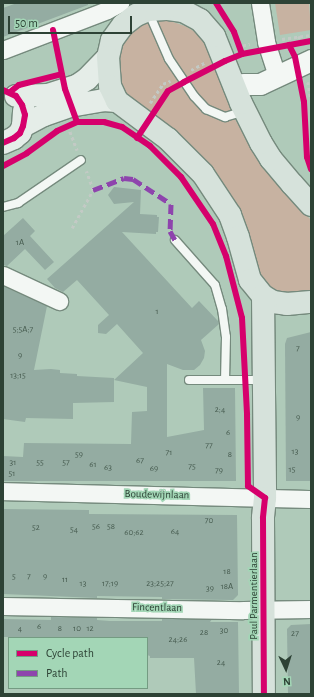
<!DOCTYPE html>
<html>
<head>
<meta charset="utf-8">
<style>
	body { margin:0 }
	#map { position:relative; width:314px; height:697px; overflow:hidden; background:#afcab9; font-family:"Alegreya Sans",sans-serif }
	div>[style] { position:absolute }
	.green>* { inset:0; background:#c7b2a1 }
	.building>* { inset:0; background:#94aca2 }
	.path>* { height:2.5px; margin-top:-1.25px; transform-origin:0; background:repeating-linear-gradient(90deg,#c3cac5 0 3px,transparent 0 6px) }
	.roads { filter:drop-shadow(1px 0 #758a7d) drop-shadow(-1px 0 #758a7d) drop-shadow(0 1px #758a7d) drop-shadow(0 -1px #758a7d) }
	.service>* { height:8px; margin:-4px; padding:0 4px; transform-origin:4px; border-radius:4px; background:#f3f7f4 }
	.minor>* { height:17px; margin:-8.5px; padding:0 8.5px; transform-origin:8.5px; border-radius:8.5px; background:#f3f7f4 }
	.tertiary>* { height:21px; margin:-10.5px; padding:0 10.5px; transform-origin:10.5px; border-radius:10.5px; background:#f3f7f4 }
	.secondary>* { height:22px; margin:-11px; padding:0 11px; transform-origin:11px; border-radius:11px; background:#e5ede8 }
	.primary>* { height:22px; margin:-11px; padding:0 11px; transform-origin:11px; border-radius:11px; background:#d6e2db }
	.quiet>* { height:5px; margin-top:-2.5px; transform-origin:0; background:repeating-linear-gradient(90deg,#8e44ad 0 10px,transparent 0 15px) }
	.cycleway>* { height:6px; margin:-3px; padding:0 3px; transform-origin:3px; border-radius:3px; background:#d6006c }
	span { translate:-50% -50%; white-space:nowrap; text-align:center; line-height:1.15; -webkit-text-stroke:3.5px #a3d6b6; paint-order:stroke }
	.number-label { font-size:9px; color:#475c50 }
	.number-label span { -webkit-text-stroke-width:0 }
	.street-label { font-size:11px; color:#2d4235 }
	.frame { position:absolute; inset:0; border:4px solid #2d4235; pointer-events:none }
	.legend { position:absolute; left:8px; top:637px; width:140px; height:52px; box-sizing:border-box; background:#a3d6b6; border:1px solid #749b82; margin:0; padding:5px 7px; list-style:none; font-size:12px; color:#2d4235 }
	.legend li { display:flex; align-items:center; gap:8px; height:20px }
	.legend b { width:20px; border:1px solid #749b82 }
	.north { position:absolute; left:266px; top:649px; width:40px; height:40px; -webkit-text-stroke:3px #a3d6b6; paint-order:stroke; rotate:176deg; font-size:11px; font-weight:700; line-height:16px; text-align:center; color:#2d4235 }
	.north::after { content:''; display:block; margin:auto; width:14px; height:18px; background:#2d4235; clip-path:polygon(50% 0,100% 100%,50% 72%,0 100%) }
	.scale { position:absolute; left:8px; top:16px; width:124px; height:18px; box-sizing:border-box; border:2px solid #2d4235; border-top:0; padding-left:5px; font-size:12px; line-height:14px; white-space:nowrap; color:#2d4235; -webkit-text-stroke:3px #a3d6b6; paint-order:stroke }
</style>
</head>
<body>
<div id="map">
	<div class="green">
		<div style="clip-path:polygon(275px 3px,309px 3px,311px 30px,280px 35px)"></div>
		<div style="clip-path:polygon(159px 20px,170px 21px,185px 26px,197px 33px,205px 45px,235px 119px,249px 145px,286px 193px,311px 220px,311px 291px,298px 295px,275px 293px,263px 285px,243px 235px,129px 101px,116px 78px,120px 46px,128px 33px,143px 23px)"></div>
	</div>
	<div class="building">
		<div style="clip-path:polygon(17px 3px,88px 3px,88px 5px,3px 37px,3px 8px)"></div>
		<div style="clip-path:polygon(114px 187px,141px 190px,140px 214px,157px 215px,157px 217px,159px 217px,158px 232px,156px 232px,156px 234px,122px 232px,192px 308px,199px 301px,218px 321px,219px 324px,201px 340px,205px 351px,204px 358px,200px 365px,194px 370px,183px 370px,167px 364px,167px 437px,204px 430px,203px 388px,235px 388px,236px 481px,3px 481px,3px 456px,23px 457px,24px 443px,131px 444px,132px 412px,147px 411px,147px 387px,114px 380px,143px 353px,117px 324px,106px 334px,98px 333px,98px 325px,109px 315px,77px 280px,63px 292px,55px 288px,47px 279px,134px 202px,114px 204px,108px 195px)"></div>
		<div style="clip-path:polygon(23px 218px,35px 231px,30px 236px,54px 262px,45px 270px,25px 249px,7px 266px,3px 265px,3px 236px)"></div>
		<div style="clip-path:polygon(3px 286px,47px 306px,34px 370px,51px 369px,60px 370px,60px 373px,77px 374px,77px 376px,114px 378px,114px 402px,73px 403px,73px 419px,26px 418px,25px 422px,3px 419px)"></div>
		<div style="clip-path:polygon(311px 332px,311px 481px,286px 481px,285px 344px,287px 338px)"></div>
		<div style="clip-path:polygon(3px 509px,89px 510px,89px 514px,237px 515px,238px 595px,233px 600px,162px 599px,162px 597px,97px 596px,97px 598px,3px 594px)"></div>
		<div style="clip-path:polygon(51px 617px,97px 618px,97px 620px,110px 621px,162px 621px,162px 619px,212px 619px,210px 622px,238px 622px,239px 694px,196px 694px,194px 658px,150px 658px,150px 656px,147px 655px,147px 638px,3px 637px,3px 619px,51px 620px)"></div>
		<div style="clip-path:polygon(311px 624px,311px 694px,288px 694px,287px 629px,291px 625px)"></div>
	</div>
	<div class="path">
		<div style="left:299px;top:36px;width:10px;rotate:79deg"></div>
		<div style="left:282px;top:39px;width:29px;rotate:-8deg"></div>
		<div style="left:237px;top:47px;width:13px;rotate:-13deg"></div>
		<div style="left:191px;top:70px;width:15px;rotate:-28deg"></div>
		<div style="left:308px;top:82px;width:17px;rotate:80deg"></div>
		<div style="left:150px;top:103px;width:23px;rotate:-56deg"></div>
		<div style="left:163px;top:84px;width:8px;rotate:-23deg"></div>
		<div style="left:68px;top:126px;width:26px;rotate:69deg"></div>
		<div style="left:72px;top:228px;width:43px;rotate:-61.1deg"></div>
		<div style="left:93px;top:190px;width:20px;rotate:-110deg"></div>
	</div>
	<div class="roads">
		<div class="service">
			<div style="left:148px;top:11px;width:52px;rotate:66.4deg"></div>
			<div style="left:169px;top:59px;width:45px;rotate:56deg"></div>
			<div style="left:194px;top:96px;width:18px;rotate:47deg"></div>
			<div style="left:206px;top:109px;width:21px;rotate:23deg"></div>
			<div style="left:225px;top:117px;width:21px;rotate:-17deg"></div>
			<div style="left:3px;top:207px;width:16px;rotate:-15deg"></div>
			<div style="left:18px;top:203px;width:76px;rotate:-34.3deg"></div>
			<div style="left:175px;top:240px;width:60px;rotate:48.4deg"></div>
			<div style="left:215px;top:285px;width:25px;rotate:74deg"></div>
			<div style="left:222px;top:309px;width:28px;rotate:82deg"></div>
			<div style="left:226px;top:337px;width:43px;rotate:91.3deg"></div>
			<div style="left:189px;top:380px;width:74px"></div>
		</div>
		<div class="minor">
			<div style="left:260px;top:3px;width:39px;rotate:81deg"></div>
			<div style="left:266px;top:42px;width:35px;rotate:72deg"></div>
			<div style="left:3px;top:50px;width:111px;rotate:-21deg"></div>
			<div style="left:107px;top:10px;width:15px;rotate:-28deg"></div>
			<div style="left:3px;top:275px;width:62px;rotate:24.9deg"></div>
			<div style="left:3px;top:491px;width:308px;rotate:1.5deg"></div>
			<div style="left:3px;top:606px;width:240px;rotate:1deg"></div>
			<div style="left:243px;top:610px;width:68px;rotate:-0.8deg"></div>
		</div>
		<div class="tertiary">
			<div style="left:234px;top:87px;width:10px;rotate:-17deg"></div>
			<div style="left:244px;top:84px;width:16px"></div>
			<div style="left:260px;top:84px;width:56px;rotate:-25.2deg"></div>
		</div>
		<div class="secondary">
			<div style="left:16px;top:96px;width:32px;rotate:-2deg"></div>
			<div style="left:48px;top:95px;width:32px;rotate:-18deg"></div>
			<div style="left:78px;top:85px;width:11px;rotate:-34deg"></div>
			<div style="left:87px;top:79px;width:30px;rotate:-46deg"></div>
			<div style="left:23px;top:126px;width:24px;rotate:-28deg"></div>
			<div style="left:44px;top:115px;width:28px;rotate:-19deg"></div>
			<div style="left:70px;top:106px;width:34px;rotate:-10deg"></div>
			<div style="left:103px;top:100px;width:14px;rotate:4deg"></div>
			<div style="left:3px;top:143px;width:12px;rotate:-24deg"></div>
			<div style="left:14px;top:138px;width:8px;rotate:-40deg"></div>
			<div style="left:20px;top:133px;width:8px;rotate:-67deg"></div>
			<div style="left:23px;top:126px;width:15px;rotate:-86deg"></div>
		</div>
		<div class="primary">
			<div style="left:311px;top:205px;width:28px;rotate:-132deg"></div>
			<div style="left:292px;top:184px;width:33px;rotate:-130deg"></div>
			<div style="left:271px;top:159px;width:19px;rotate:-122deg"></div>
			<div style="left:261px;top:143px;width:45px;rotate:-116.6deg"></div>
			<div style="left:241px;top:103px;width:72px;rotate:-111.9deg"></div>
			<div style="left:214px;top:36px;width:21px;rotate:-131deg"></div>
			<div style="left:200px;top:20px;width:19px;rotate:-152deg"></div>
			<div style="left:183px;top:11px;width:17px;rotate:-173deg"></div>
			<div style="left:166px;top:9px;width:18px;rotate:177deg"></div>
			<div style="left:148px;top:10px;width:13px;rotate:157deg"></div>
			<div style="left:136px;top:15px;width:16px;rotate:142deg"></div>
			<div style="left:123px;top:25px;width:19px;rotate:126deg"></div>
			<div style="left:112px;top:40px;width:17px;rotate:103deg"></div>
			<div style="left:108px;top:57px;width:29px;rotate:86deg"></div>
			<div style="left:110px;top:86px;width:17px;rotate:65deg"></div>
			<div style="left:117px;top:101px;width:64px;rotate:36.7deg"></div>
			<div style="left:168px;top:139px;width:49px;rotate:45deg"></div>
			<div style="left:203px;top:174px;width:49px;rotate:56.6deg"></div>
			<div style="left:230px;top:215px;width:23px;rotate:70deg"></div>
			<div style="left:238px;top:237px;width:45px;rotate:74.4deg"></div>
			<div style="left:250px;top:280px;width:21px;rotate:51deg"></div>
			<div style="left:263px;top:296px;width:12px;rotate:31deg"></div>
			<div style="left:273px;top:302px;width:14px;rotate:8deg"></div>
			<div style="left:287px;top:304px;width:24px;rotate:-5deg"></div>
			<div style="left:263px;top:296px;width:202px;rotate:89.4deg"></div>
			<div style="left:265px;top:498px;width:20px;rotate:96deg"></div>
			<div style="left:263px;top:518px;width:176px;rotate:89.7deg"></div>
		</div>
	</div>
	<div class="quiet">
		<div style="left:93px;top:190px;width:33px;rotate:-21deg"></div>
		<div style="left:124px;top:178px;width:9px;rotate:6deg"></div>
		<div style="left:133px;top:179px;width:45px;rotate:33.3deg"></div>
		<div style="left:171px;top:204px;width:27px;rotate:92deg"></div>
		<div style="left:170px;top:231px;width:10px;rotate:61deg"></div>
	</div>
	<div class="cycleway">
		<div style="left:216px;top:3px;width:34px;rotate:58deg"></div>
		<div style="left:234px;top:32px;width:23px;rotate:70deg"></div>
		<div style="left:53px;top:30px;width:60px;rotate:78.5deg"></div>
		<div style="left:65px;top:89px;width:35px;rotate:70deg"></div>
		<div style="left:289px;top:45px;width:13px;rotate:63deg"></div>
		<div style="left:295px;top:57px;width:46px;rotate:78.7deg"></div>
		<div style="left:304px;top:102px;width:55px;rotate:86.9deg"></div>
		<div style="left:307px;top:157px;width:13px;rotate:72deg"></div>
		<div style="left:3px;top:90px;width:14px;rotate:25deg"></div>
		<div style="left:16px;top:96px;width:11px;rotate:56deg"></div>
		<div style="left:22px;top:105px;width:10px;rotate:73deg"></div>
		<div style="left:25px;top:115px;width:11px;rotate:100deg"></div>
		<div style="left:23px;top:126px;width:8px;rotate:113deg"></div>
		<div style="left:20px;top:133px;width:8px;rotate:140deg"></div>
		<div style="left:14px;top:138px;width:12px;rotate:156deg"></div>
		<div style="left:10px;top:92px;width:11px;rotate:-38deg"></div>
		<div style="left:19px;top:85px;width:44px;rotate:-14.3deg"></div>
		<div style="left:137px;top:138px;width:56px;rotate:-56.6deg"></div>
		<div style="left:168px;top:91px;width:18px;rotate:-29deg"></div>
		<div style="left:184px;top:82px;width:46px;rotate:-27.1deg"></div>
		<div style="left:225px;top:61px;width:18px;rotate:-22deg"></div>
		<div style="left:242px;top:54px;width:70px;rotate:-10.7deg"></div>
		<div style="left:3px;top:166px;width:27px;rotate:-28deg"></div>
		<div style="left:27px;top:153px;width:37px;rotate:-36deg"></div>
		<div style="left:57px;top:131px;width:22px;rotate:-24deg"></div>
		<div style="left:77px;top:122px;width:27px"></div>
		<div style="left:104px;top:122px;width:19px;rotate:16deg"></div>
		<div style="left:122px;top:127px;width:34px;rotate:34deg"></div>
		<div style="left:150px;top:146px;width:44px;rotate:45deg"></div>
		<div style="left:181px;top:177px;width:57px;rotate:55.8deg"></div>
		<div style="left:213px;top:224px;width:35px;rotate:68deg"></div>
		<div style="left:226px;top:256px;width:64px;rotate:75.5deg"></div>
		<div style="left:242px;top:318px;width:97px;rotate:87deg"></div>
		<div style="left:247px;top:415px;width:71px;rotate:89.2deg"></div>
		<div style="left:248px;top:486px;width:21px;rotate:35deg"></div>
		<div style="left:265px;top:498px;width:20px;rotate:96deg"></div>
		<div style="left:263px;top:518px;width:176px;rotate:89.7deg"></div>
	</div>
	<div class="number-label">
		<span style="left:20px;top:243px">1A</span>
		<span style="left:157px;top:312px">1</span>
		<span style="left:23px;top:330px">5;5A;7</span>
		<span style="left:298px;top:349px">7</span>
		<span style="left:20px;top:356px">9</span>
		<span style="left:18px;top:376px">13;15</span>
		<span style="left:220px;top:410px">2;4</span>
		<span style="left:298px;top:418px">9</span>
		<span style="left:228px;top:433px">6</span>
		<span style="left:209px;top:446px">77</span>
		<span style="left:295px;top:452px">13</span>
		<span style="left:169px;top:453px">71</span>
		<span style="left:79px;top:455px">59</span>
		<span style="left:230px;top:455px">8</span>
		<span style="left:140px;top:461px">67</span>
		<span style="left:13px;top:463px">31</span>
		<span style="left:40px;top:463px">55</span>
		<span style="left:66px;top:463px">57</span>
		<span style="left:93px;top:465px">61</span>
		<span style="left:192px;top:467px">75</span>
		<span style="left:108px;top:468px">63</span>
		<span style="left:154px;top:469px">69</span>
		<span style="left:292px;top:470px">15</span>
		<span style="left:219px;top:471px">79</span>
		<span style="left:12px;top:474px">51</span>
		<span style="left:209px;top:521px">70</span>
		<span style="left:96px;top:527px">56</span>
		<span style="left:111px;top:527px">58</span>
		<span style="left:36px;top:528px">52</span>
		<span style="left:74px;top:530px">54</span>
		<span style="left:175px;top:532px">64</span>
		<span style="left:134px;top:533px">60;62</span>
		<span style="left:227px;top:572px">18</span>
		<span style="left:14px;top:577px">5</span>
		<span style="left:29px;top:577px">7</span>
		<span style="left:45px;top:577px">9</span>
		<span style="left:65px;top:580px">11</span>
		<span style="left:83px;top:584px">13</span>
		<span style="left:110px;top:584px">17;19</span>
		<span style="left:160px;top:584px">23;25;27</span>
		<span style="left:227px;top:587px">18A</span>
		<span style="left:210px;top:589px">39</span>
		<span style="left:39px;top:627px">6</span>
		<span style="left:20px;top:629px">4</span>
		<span style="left:60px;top:629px">8</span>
		<span style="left:77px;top:629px">10</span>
		<span style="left:90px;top:629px">12</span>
		<span style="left:224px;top:631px">30</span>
		<span style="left:204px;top:633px">28</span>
		<span style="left:295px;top:634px">27</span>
		<span style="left:178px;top:640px">24;26</span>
		<span style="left:221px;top:663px">24</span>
	</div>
	<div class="street-label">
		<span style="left:157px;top:495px;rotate:1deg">Boudewijnlaan</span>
		<span style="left:254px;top:596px;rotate:-90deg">Paul Parmentierlaan</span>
		<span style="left:157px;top:608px;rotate:1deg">Fincentlaan</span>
	</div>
	<div class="frame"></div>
	<ul class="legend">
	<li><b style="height:5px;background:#d6006c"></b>Cycle path</li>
	<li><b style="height:5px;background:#8e44ad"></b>Path</li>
	</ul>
	<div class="north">N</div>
	<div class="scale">50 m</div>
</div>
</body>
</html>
